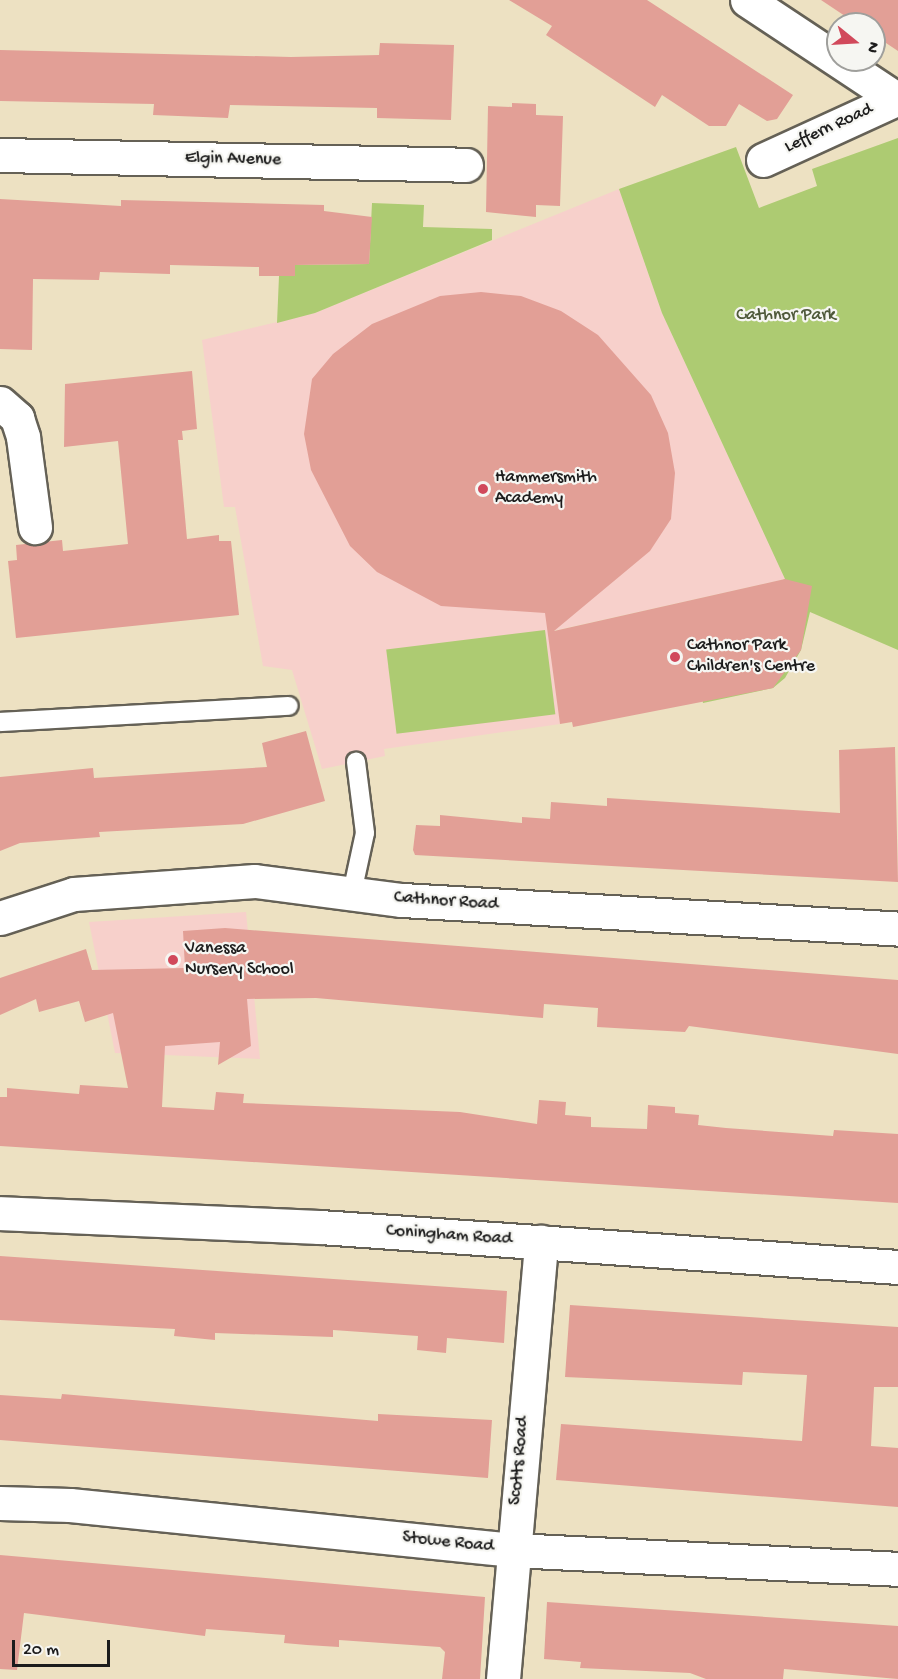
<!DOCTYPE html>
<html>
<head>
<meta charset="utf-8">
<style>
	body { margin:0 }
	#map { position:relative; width:898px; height:1679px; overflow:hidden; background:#ede1c2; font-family:"Gochi Hand",sans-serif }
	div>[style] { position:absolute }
	.built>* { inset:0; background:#f7d0cb }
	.green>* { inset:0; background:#adcb72; transform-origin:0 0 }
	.building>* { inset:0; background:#e29f96 }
	.roads { filter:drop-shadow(2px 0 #656156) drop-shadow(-2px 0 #656156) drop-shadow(0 2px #656156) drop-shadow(0 -2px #656156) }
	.service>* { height:18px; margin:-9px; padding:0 9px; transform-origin:9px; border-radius:9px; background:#fff }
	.minor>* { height:33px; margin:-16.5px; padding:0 16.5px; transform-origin:16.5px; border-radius:16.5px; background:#fff }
	.dots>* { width:16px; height:16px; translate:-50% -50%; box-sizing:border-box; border:3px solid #f6f6f2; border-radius:50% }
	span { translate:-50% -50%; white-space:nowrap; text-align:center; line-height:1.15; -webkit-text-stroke:4.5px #f6f6f2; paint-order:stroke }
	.street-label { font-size:18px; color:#1c1c1c }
	.park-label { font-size:18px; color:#4f593a }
	.poi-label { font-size:18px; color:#1c1c1c }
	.left { translate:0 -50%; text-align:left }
	.north { position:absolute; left:826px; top:12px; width:60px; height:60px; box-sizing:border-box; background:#f6f6f2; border:2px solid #9f9f9c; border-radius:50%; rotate:108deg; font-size:16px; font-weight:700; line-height:24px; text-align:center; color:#1c1c1c }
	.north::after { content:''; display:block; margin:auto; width:21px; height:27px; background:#d1495b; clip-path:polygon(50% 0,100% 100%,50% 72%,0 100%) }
	.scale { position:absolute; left:12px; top:1640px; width:98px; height:27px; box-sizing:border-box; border:3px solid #1c1c1c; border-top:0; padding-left:8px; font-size:18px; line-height:21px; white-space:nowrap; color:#1c1c1c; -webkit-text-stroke:4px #f6f6f2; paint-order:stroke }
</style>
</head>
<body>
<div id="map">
	<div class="built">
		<div style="clip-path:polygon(619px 189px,662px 313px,785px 579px,548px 632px,560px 724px,384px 749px,385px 756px,322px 769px,292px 670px,263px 666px,235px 507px,224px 507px,202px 340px,315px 313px)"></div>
		<div style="clip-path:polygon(246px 912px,260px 1059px,115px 1053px,89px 922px)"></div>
	</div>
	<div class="green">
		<div style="clip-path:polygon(898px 138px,898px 650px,810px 612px,801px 650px,785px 678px,773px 688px,703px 703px,689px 630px,785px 579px,662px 313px,619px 189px,736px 147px,759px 208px,817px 186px,812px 169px)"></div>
		<div style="clip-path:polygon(372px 203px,424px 205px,423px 227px,492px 229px,492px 240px,315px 313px,277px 323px,279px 276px,294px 276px,295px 265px,369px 264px)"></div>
		<div style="left:545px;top:630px;width:85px;height:160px;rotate:83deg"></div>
	</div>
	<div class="building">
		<div style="clip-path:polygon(509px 0,647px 0,793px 95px,777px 119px,767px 121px,739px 104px,726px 126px,709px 126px,662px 95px,655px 107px,546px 35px,552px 26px)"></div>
		<div style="clip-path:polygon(821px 0,898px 0,898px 51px,874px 35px,874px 24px,857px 24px)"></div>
		<div style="clip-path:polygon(380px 43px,454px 45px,451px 120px,377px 118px,377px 108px,230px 105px,228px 118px,153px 115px,154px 104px,0 101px,0 50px,291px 57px,379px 55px)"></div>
		<div style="clip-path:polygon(512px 103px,536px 104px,536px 115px,563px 116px,560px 206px,536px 205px,536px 217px,486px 212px,488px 106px,512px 107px)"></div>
		<div style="clip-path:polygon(0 199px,121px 206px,121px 200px,324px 205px,324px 211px,372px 217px,369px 264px,295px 265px,295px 276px,259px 276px,259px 267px,170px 265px,170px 274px,100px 272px,99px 280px,33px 279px,32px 350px,0 349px)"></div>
		<div style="clip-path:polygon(481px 292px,521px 296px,561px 311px,598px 335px,651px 395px,668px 433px,675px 473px,671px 519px,650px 551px,554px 631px,785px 579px,812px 586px,801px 650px,773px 688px,573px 727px,572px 722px,560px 724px,545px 613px,441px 606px,377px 572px,350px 546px,311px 470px,304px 434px,312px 379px,333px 354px,372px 324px,440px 296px)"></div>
		<div style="clip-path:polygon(192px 371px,197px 429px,182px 431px,183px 440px,178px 440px,187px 539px,219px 535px,219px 541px,231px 541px,239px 615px,16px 638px,8px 561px,17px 560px,16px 545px,62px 540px,63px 551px,128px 544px,118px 441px,64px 447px,65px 384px)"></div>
		<div style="clip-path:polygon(306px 731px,325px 801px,243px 824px,99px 832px,100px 837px,20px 843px,0 851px,0 777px,93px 768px,94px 778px,267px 767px,262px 743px)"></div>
		<div style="clip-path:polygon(895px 747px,898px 882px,415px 855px,413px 850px,416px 825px,440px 826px,440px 815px,522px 823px,522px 817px,550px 819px,551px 802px,607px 806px,607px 798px,840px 813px,839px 750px)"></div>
		<div style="clip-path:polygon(225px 928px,898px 980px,898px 1054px,689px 1026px,685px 1032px,597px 1027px,598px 1008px,544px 1004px,543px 1018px,316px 998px,247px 999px,251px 1046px,218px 1065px,220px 1042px,165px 1046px,162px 1107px,214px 1110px,216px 1092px,244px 1094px,243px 1103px,460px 1112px,537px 1124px,539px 1100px,566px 1102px,565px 1115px,591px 1117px,591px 1127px,647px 1129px,648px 1105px,675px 1107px,675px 1113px,699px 1115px,698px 1125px,726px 1128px,833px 1136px,834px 1130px,898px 1134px,898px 1203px,0 1146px,0 1097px,7px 1097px,7px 1088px,79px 1094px,80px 1085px,128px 1088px,113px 1013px,85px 1022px,79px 1001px,39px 1012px,36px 999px,0 1015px,0 978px,86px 949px,92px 970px,185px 968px,183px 931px)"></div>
		<div style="clip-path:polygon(0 1256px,507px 1291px,504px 1343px,447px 1338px,446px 1353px,417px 1350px,418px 1336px,333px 1330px,333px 1337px,215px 1333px,215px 1340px,174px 1336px,175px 1329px,0 1320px)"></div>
		<div style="clip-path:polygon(570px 1305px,898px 1327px,898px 1387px,874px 1387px,871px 1446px,898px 1448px,898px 1507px,556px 1480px,561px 1424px,802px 1441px,807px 1375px,743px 1372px,742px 1385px,565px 1377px)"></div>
		<div style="clip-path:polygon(62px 1394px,378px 1421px,378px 1414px,492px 1420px,488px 1478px,0 1440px,0 1395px,61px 1399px)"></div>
		<div style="clip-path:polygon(0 1555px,485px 1597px,480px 1679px,442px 1679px,445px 1652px,440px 1647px,339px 1640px,339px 1647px,307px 1645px,284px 1643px,285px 1635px,206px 1629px,205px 1636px,24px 1613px,17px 1670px,0 1669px)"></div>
		<div style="clip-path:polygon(547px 1602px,898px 1626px,898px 1679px,784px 1669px,783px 1679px,706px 1679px,690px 1673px,580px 1668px,581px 1662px,544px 1659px)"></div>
	</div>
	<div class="roads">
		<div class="service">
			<div style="left:0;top:722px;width:289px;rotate:-3.2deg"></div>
			<div style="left:352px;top:893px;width:61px;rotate:-77.8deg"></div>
			<div style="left:365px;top:833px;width:72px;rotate:-97.2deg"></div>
		</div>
		<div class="minor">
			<div style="left:747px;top:0;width:181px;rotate:33.5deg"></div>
			<div style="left:0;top:155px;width:466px;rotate:1.2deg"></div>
			<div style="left:763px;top:160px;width:146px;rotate:-24.6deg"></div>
			<div style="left:0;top:403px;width:23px;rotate:41deg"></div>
			<div style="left:17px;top:418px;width:20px;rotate:72deg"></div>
			<div style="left:23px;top:437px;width:91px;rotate:82.4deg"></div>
			<div style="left:0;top:918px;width:78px;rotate:-18deg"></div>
			<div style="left:74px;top:894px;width:181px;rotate:-4.1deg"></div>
			<div style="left:255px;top:881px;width:148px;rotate:7.4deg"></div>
			<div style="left:402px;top:900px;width:497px;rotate:3.3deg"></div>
			<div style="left:0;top:1213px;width:320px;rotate:2.5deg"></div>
			<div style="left:320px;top:1227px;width:579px;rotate:3.96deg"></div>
			<div style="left:0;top:1503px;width:70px;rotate:1.6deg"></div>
			<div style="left:70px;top:1505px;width:444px;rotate:5.8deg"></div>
			<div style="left:512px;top:1550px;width:386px;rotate:2.8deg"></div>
			<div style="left:503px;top:1679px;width:439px;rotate:-85deg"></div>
		</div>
	</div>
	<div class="dots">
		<div style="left:483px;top:489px;background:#d1495b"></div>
		<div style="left:675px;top:657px;background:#d1495b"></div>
		<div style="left:173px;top:960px;background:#d1495b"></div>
	</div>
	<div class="street-label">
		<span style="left:829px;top:129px;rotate:-25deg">Leffern Road</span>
		<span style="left:233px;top:160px;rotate:1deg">Elgin Avenue</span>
		<span style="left:446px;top:902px;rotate:4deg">Cathnor Road</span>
		<span style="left:449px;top:1236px;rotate:4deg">Coningham Road</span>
		<span style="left:520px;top:1461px;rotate:-85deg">Scotts Road</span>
		<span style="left:448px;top:1543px;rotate:6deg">Stowe Road</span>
	</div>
	<div class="park-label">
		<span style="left:786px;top:316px">Cathnor Park</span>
	</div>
	<div class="poi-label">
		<span class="left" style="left:495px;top:489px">Hammersmith<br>Academy</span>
		<span class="left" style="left:687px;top:657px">Cathnor Park<br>Children's Centre</span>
		<span class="left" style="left:185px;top:960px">Vanessa<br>Nursery School</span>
	</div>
	<div class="north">N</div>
	<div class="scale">20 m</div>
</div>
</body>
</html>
